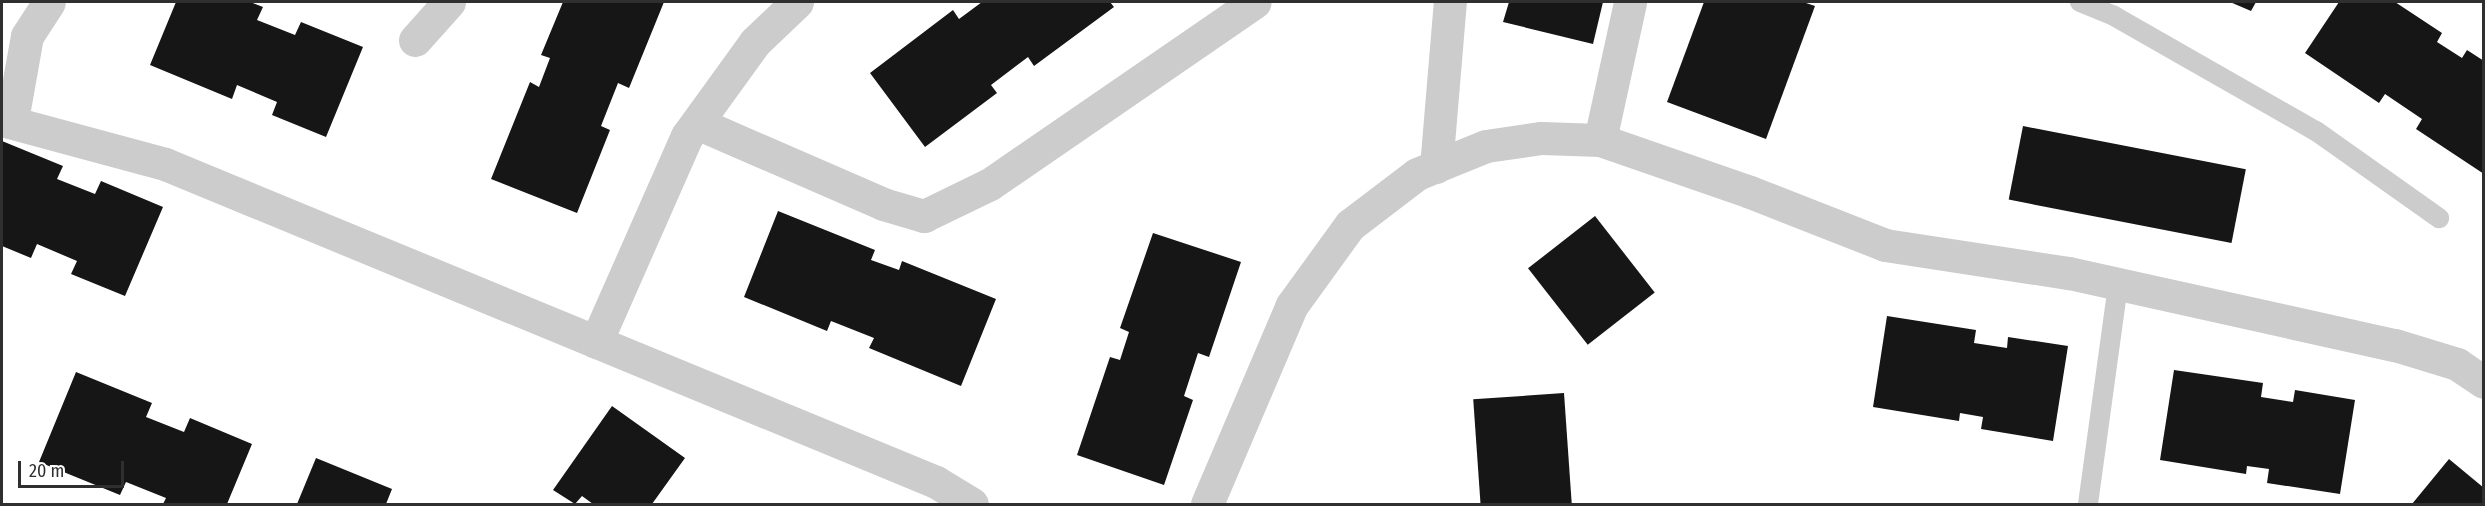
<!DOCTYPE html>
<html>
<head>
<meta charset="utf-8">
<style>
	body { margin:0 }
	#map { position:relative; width:2485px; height:506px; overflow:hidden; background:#fff; font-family:"Fira Sans Condensed",sans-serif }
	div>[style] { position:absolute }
	.building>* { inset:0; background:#161616; transform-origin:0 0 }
	.service>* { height:20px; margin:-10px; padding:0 10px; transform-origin:10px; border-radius:10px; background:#ccc }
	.minor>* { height:33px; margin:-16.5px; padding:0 16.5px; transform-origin:16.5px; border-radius:16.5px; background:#ccc }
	span { translate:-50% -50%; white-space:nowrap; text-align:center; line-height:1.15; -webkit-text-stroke:6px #fff; paint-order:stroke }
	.frame { position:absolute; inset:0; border:3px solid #2f2f2f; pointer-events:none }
	.scale { position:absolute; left:18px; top:461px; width:106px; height:27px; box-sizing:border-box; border:3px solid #2f2f2f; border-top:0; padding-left:8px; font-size:18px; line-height:21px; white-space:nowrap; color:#2f2f2f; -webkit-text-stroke:4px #fff; paint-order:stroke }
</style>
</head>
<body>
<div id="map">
	<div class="building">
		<div style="clip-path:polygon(176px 2px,250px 2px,263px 7px,257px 20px,295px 35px,301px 22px,363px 47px,326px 137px,272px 115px,277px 102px,237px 85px,232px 99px,150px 65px)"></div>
		<div style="clip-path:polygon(563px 2px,664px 2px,629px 88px,618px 83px,601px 126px,610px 130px,577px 213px,491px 179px,530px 82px,539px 87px,550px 58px,541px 55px)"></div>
		<div style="clip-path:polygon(982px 2px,1110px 2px,1114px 7px,1034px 66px,1028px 57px,991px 85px,997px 93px,925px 147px,870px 73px,953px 10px,959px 19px)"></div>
		<div style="clip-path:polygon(1509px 2px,1603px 2px,1593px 44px,1503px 22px)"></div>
		<div style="clip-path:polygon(1704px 2px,1803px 2px,1815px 6px,1766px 139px,1667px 102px)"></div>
		<div style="clip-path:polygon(2230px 2px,2256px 2px,2251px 11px)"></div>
		<div style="clip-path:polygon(2339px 2px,2395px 2px,2442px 33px,2437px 42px,2462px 58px,2467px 50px,2484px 61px,2484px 174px,2416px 129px,2422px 119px,2385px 94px,2379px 103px,2305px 53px)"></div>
		<div style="left:2023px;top:126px;width:227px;height:75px;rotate:11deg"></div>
		<div style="clip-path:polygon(2px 141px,63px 166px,57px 179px,95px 194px,101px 181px,163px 207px,125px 296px,71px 274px,77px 261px,37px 244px,31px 258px,2px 246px)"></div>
		<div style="clip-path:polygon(778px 211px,875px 250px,871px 260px,899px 270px,902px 261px,996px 299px,961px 386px,869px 348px,874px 338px,831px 321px,827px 331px,744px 297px)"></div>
		<div style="left:1595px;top:216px;width:97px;height:85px;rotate:52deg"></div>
		<div style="clip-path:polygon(1153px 233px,1241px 262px,1209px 357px,1198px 353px,1184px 396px,1193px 400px,1164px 485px,1077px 455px,1110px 357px,1120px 360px,1129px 332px,1120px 328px)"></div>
		<div style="clip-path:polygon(1887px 316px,1976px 330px,1974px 343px,2007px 348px,2008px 337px,2068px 346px,2053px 441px,1981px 429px,1983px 417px,1960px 413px,1959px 421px,1873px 407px)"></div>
		<div style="clip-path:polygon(2174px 370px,2263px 383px,2261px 397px,2293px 402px,2295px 390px,2355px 400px,2340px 494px,2267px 483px,2269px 469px,2247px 466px,2246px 474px,2160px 460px)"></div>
		<div style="clip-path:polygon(76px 372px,152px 403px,146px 417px,184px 432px,190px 418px,252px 444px,227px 504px,163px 504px,166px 498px,126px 482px,120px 495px,39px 462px)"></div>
		<div style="left:1564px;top:393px;width:111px;height:91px;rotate:86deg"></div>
		<div style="clip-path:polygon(612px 406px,685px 458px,652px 504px,593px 504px,582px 496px,575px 504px,553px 490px)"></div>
		<div style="clip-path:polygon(316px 458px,392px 489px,386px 504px,297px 504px)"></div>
		<div style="clip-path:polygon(2449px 459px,2484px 488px,2484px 504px,2412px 504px)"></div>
	</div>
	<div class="service">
		<div style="left:2080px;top:2px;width:37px;rotate:22deg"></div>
		<div style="left:2114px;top:16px;width:232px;rotate:29.7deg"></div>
		<div style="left:2316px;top:131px;width:151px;rotate:35.3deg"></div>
		<div style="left:2088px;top:504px;width:221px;rotate:-82.2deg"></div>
	</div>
	<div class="minor">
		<div style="left:415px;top:40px;width:51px;rotate:-48.2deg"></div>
		<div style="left:2px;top:120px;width:169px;rotate:15.1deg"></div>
		<div style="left:165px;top:164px;width:834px;rotate:22.41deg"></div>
		<div style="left:936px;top:482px;width:42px;rotate:31.4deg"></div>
		<div style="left:12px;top:120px;width:85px;rotate:-79.9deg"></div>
		<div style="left:27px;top:36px;width:40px;rotate:-57.1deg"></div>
		<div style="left:697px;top:123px;width:203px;rotate:23.5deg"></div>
		<div style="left:883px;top:204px;width:43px;rotate:16.3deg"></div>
		<div style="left:924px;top:216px;width:73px;rotate:-25.9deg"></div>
		<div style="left:990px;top:184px;width:321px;rotate:-34.5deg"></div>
		<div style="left:1600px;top:140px;width:141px;rotate:-77.7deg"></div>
		<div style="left:1436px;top:167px;width:166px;rotate:-85.2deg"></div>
		<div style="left:596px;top:342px;width:225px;rotate:-66.2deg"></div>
		<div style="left:687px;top:136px;width:116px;rotate:-54.1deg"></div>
		<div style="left:755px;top:42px;width:58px;rotate:-43.6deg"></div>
		<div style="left:1207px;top:504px;width:216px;rotate:-66.9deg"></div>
		<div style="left:1292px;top:305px;width:99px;rotate:-54.1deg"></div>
		<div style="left:1350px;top:225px;width:84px;rotate:-37.3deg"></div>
		<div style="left:1417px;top:174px;width:74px;rotate:-22.1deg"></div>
		<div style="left:1486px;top:146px;width:56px;rotate:-8.3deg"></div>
		<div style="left:1541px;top:138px;width:59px;rotate:1.9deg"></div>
		<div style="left:1600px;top:140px;width:159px;rotate:19.1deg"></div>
		<div style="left:1750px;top:192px;width:145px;rotate:21.4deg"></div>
		<div style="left:1885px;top:245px;width:186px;rotate:8.7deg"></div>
		<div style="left:2069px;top:273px;width:334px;rotate:12.5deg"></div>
		<div style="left:2395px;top:345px;width:65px;rotate:17deg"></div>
		<div style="left:2457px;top:364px;width:32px;rotate:34deg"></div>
	</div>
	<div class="frame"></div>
	<div class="scale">20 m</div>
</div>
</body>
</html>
